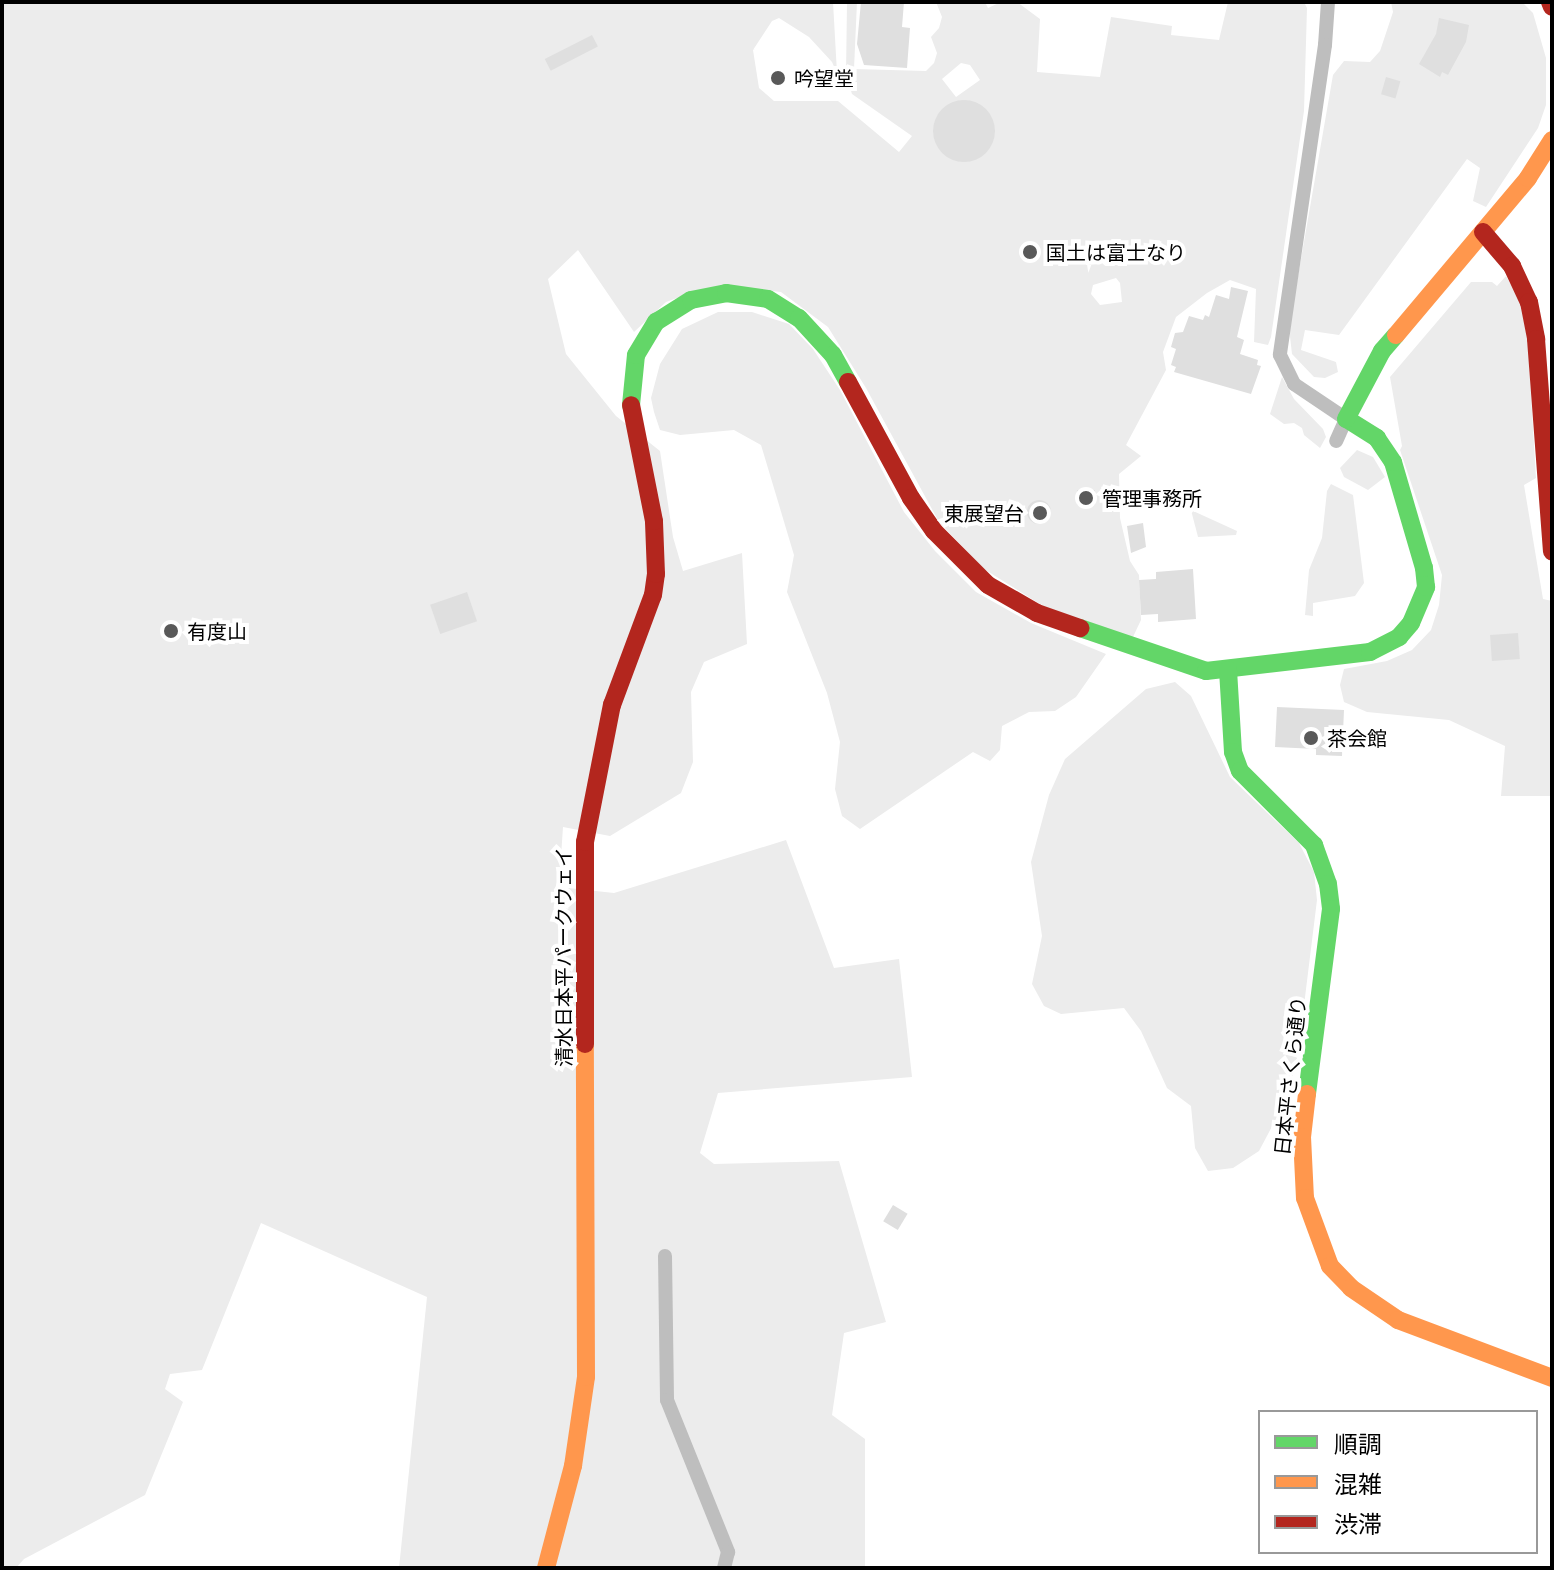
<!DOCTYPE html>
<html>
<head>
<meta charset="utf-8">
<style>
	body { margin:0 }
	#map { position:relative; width:1554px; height:1570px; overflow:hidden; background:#fff; font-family:Ubuntu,"Noto Sans JP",sans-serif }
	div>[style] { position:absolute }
	.green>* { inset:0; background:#ececec }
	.building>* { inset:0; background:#dfdfdf; transform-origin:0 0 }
	.round { border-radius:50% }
	.street>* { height:14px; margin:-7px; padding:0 7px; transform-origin:7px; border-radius:7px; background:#bebebe }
	.fast>* { height:18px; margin:-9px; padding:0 9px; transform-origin:9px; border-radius:9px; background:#63d668 }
	.slow>* { height:18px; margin:-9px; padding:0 9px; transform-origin:9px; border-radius:9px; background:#ff974d }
	.jam>* { height:18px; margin:-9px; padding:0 9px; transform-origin:9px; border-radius:9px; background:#b3261e }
	.dots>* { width:22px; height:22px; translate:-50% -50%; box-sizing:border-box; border:4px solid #fff; border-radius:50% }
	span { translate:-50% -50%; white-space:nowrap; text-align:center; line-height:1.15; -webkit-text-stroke:8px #fff; paint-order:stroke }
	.poi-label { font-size:20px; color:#000 }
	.left { translate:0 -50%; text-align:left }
	.right { translate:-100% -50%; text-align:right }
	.street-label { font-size:20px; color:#000 }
	.frame { position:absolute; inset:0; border:4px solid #000; pointer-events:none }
	.legend { position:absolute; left:1258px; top:1410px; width:280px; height:144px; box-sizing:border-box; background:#fff; border:2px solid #999; margin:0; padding:10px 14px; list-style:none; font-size:24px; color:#000 }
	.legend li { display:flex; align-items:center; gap:16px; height:40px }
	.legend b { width:40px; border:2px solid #999 }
</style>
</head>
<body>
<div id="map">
	<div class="green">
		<div style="clip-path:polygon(evenodd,2px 2px,833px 2px,837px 73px,832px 62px,809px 37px,779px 18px,772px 21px,753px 50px,759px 88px,774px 101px,838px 101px,899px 152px,912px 136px,852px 94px,846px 75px,847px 2px,857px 2px,854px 69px,926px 71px,934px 63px,937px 53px,931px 37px,939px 28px,942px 17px,936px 2px,985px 2px,988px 8px,1001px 2px,1017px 2px,1040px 19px,1037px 72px,1100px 77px,1111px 17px,1172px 26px,1171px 35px,1219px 40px,1228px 2px,1304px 2px,1307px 8px,1304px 111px,1271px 337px,1268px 345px,1254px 342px,1256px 289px,1230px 280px,1207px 293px,1176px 317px,1163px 352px,1166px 370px,1126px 445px,1141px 456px,1119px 474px,1120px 518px,1130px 561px,1139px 575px,1141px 620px,1132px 639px,1043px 606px,984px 569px,939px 522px,866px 388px,828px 327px,781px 292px,747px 288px,694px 292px,666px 302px,634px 332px,578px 250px,548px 279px,566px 354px,616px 416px,660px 451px,673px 537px,683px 571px,742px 553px,747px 644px,704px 662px,691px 692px,693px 762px,681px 793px,610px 836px,563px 827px,559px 887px,614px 893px,786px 840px,834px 968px,899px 959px,912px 1077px,718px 1093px,700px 1153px,714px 1164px,839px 1161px,886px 1322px,844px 1333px,832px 1415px,865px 1439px,865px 1568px,399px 1568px,427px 1297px,261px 1223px,202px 1370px,170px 1374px,165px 1389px,183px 1402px,145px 1495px,24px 1559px,16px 1568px,2px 1568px,2px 2px,961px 63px,970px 65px,980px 80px,956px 97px,942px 79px,961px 63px,2px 2px,1116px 278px,1120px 283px,1122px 302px,1100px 305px,1091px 294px,1093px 285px,1116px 278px)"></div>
		<div style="clip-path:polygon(1391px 2px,1522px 2px,1533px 13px,1546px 58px,1546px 105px,1538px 128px,1486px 207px,1473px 201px,1480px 168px,1467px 159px,1339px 335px,1305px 330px,1301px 350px,1336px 362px,1338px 372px,1325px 378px,1314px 377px,1292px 354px,1289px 328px,1333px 75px,1344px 61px,1370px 62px,1380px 51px,1393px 12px)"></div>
		<div style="clip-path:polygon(1506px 276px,1521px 304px,1528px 344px,1536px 478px,1524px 485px,1543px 599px,1552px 601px,1550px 796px,1501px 796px,1505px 746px,1449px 720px,1367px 712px,1344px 702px,1340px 685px,1344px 669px,1387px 661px,1412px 650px,1431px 630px,1439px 605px,1442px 575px,1400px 450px,1402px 446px,1390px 377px,1471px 282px,1492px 282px,1497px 286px)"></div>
		<div style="clip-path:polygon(718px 312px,752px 312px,789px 324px,813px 349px,840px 390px,904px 512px,935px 551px,976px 592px,1031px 623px,1106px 654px,1076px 697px,1055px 711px,1029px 712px,1002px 726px,1000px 750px,990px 761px,973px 752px,860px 829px,842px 816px,835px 789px,840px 742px,827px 693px,787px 592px,794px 555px,761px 445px,734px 430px,680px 435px,660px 430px,654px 412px,651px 398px,660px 364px,682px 329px)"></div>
		<div style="clip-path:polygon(1282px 377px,1294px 399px,1323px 429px,1326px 437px,1320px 448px,1304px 435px,1302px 428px,1294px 423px,1284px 424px,1270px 414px)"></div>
		<div style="clip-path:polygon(1357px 450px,1373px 457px,1385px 477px,1368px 490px,1344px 477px,1340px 468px)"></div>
		<div style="clip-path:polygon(1331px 484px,1353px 495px,1364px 583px,1355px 596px,1313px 603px,1313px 616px,1305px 615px,1309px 570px,1322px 538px,1327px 491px)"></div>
		<div style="clip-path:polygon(1191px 510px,1237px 531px,1236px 535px,1198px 537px)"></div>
		<div style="clip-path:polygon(1175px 682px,1191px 696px,1230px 777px,1299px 843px,1314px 872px,1317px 900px,1298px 1054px,1287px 1098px,1259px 1151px,1233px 1168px,1208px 1171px,1195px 1148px,1191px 1106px,1167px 1088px,1141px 1031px,1124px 1008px,1061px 1014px,1044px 1006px,1032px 984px,1042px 936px,1031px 862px,1049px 795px,1065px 759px,1146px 689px)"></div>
	</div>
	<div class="building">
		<div style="clip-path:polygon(861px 2px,904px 2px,902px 27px,910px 28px,907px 68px,864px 65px,857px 44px)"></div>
		<div style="clip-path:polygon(1439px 18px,1469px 25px,1466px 42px,1448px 75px,1442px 72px,1440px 77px,1419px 64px,1436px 34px)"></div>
		<div style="left:592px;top:35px;width:13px;height:53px;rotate:63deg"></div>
		<div style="left:1386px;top:77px;width:15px;height:18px;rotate:16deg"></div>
		<div class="round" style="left:933px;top:100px;width:62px;height:62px"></div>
		<div style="clip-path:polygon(1231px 287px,1248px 291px,1237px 337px,1244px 340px,1240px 354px,1258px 360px,1257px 365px,1261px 366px,1251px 394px,1174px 372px,1176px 367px,1171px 365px,1176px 349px,1171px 347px,1175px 333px,1183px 332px,1189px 316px,1203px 320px,1205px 315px,1209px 317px,1216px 295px,1229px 299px)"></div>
		<div style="left:1095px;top:490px;width:15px;height:18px;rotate:90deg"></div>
		<div class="round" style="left:1027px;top:500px;width:24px;height:24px"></div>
		<div style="clip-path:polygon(1143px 523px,1146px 547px,1131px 553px,1127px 526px)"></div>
		<div style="clip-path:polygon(1193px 569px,1196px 619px,1158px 622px,1158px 614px,1141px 615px,1139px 580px,1156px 579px,1156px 572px)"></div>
		<div style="left:467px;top:592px;width:31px;height:39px;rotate:71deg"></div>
		<div style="left:1518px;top:633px;width:26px;height:28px;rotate:86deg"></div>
		<div style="clip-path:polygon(1277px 707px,1344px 710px,1342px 756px,1316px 755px,1316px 749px,1275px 747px)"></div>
		<div style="left:893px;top:1205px;width:17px;height:19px;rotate:31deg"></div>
	</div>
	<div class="street">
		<div style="left:1328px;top:2px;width:43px;rotate:94deg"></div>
		<div style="left:1325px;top:45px;width:313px;rotate:98.3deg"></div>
		<div style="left:1280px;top:355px;width:32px;rotate:64deg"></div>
		<div style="left:1294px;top:384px;width:63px;rotate:33.9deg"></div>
		<div style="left:1346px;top:419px;width:24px;rotate:114deg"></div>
		<div style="left:665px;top:1256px;width:144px;rotate:89.2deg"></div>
		<div style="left:667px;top:1400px;width:164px;rotate:68.1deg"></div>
		<div style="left:728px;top:1552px;width:16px;rotate:104deg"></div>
	</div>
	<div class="fast">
		<div style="left:631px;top:405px;width:50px;rotate:-84.3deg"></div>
		<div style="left:636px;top:355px;width:39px;rotate:-59deg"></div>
		<div style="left:656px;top:322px;width:41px;rotate:-32.2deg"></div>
		<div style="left:691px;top:300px;width:36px;rotate:-11deg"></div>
		<div style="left:726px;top:293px;width:42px;rotate:8.1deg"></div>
		<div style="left:768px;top:299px;width:36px;rotate:32deg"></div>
		<div style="left:799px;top:318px;width:50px;rotate:47.4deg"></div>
		<div style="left:833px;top:355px;width:31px;rotate:61deg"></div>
		<div style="left:1080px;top:628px;width:133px;rotate:18.8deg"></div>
		<div style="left:1206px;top:671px;width:165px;rotate:-6.6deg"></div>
		<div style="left:1370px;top:652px;width:33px;rotate:-27deg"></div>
		<div style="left:1399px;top:637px;width:18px;rotate:-49deg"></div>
		<div style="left:1411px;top:623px;width:39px;rotate:-67deg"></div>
		<div style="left:1426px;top:587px;width:19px;rotate:-96deg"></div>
		<div style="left:1424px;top:568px;width:110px;rotate:-106.3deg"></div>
		<div style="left:1393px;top:462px;width:29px;rotate:-124deg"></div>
		<div style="left:1377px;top:438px;width:36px;rotate:-148deg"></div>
		<div style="left:1346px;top:419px;width:77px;rotate:-62.1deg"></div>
		<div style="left:1382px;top:351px;width:21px;rotate:-49deg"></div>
		<div style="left:1228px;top:670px;width:82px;rotate:86.5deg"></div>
		<div style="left:1233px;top:752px;width:20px;rotate:70deg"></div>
		<div style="left:1240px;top:771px;width:105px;rotate:45deg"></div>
		<div style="left:1314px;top:845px;width:41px;rotate:70.3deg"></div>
		<div style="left:1328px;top:884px;width:25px;rotate:83deg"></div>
		<div style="left:1331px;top:909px;width:187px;rotate:97.4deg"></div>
	</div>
	<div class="slow">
		<div style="left:1396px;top:335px;width:205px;rotate:-49.9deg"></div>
		<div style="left:1528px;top:178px;width:45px;rotate:-57.7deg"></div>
		<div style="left:1307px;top:1094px;width:43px;rotate:96.6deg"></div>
		<div style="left:1302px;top:1137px;width:61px;rotate:87.2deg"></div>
		<div style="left:1305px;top:1198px;width:72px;rotate:69.8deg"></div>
		<div style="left:1330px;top:1266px;width:30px;rotate:46deg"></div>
		<div style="left:1351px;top:1288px;width:57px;rotate:34.2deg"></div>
		<div style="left:1398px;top:1320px;width:165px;rotate:20.6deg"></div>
		<div style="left:546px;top:1568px;width:106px;rotate:-75.2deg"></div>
		<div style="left:573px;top:1466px;width:90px;rotate:-81.7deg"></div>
		<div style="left:586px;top:1377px;width:333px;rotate:-90.2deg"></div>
	</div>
	<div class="jam">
		<div style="left:1550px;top:2px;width:5px;rotate:68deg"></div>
		<div style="left:1483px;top:232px;width:45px;rotate:49.5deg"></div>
		<div style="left:1512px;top:266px;width:40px;rotate:65deg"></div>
		<div style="left:1529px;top:302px;width:38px;rotate:79deg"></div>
		<div style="left:1536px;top:339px;width:213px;rotate:85.7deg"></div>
		<div style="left:848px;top:382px;width:132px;rotate:61.5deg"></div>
		<div style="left:911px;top:498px;width:40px;rotate:55.1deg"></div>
		<div style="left:934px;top:531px;width:76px;rotate:45deg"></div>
		<div style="left:988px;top:585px;width:56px;rotate:29.7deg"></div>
		<div style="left:1037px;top:613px;width:46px;rotate:19.2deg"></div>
		<div style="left:585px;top:1044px;width:202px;rotate:-90deg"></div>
		<div style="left:585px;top:842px;width:140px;rotate:-78.9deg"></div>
		<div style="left:612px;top:705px;width:117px;rotate:-69.6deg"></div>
		<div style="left:653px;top:595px;width:21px;rotate:-82deg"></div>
		<div style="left:656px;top:574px;width:53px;rotate:-92.2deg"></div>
		<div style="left:654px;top:521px;width:118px;rotate:-101.2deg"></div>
	</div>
	<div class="dots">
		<div style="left:778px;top:78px;background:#595959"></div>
		<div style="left:1030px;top:252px;background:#595959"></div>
		<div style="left:1086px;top:498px;background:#595959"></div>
		<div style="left:1040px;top:513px;background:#595959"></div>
		<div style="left:171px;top:631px;background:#595959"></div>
		<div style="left:1311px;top:738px;background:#595959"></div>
	</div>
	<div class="poi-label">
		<span class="left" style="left:794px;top:78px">吟望堂</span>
		<span class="left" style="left:1046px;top:252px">国土は富士なり</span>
		<span class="left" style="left:1102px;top:498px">管理事務所</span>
		<span class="right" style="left:1024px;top:513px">東展望台</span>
		<span class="left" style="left:187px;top:631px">有度山</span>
		<span class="left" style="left:1327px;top:738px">茶会館</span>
	</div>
	<div class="street-label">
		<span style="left:563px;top:957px;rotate:-90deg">清水日本平パークウェイ</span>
		<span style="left:1290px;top:1076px;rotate:-84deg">日本平さくら通り</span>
	</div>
	<div class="frame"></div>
	<ul class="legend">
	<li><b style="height:10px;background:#63d668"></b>順調</li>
	<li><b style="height:10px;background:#ff974d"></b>混雑</li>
	<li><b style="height:10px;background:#b3261e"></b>渋滞</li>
	</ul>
</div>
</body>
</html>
